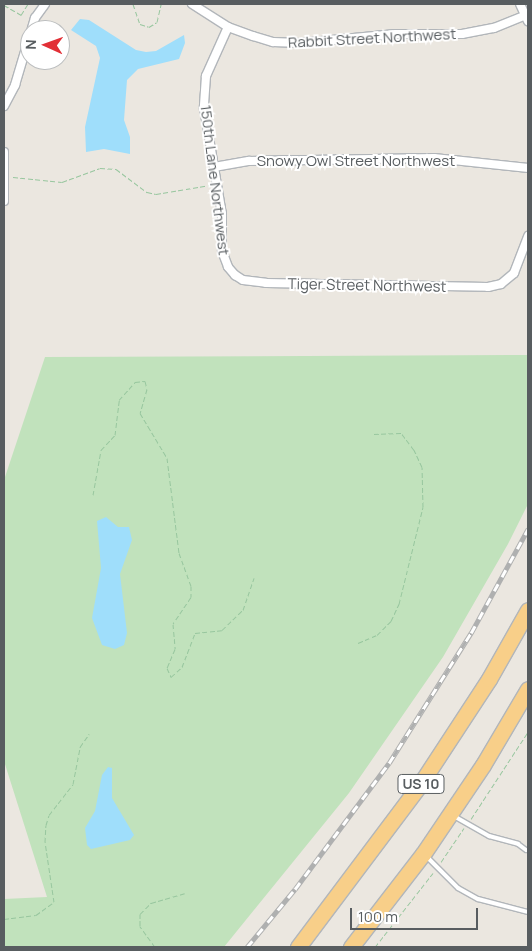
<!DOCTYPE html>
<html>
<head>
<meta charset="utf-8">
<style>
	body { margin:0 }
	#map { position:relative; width:532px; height:951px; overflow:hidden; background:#ebe7e0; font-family:Manrope,sans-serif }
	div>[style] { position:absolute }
	.green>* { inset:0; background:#c1e2bc }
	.water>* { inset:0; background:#9fdefb }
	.path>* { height:1px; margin-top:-0.5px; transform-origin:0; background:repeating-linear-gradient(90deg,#97c69e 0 5px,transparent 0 7.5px) }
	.roads { filter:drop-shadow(1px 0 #b2b6ba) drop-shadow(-1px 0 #b2b6ba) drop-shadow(0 1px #b2b6ba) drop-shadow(0 -1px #b2b6ba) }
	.lane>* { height:4px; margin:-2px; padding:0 2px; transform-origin:2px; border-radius:2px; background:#fff }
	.street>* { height:8px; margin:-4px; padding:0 4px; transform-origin:4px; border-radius:4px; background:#fff }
	.highway>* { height:15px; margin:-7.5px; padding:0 7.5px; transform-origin:7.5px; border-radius:7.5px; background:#f8cf89 }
	.rail>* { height:4.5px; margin-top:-2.25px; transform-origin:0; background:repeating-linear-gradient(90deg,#fff 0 8px,#afb0b0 0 16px); box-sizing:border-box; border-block:1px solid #afb0b0 }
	span { translate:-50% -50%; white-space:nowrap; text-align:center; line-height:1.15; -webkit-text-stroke:4px #fff; paint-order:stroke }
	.shield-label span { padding:1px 4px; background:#fff; border:1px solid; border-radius:4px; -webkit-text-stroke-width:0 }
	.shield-label { font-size:14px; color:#585d60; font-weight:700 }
	.street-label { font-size:15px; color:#585d60 }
	.frame { position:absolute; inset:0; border:5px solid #585d60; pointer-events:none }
	.north { position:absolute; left:20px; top:20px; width:50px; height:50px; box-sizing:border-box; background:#fff; border:1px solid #bcbebf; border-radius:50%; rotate:272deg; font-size:14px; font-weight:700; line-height:20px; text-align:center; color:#585d60 }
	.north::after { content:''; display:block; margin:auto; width:18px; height:22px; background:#e22f36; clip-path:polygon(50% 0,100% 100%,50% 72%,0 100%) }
	.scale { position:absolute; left:350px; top:908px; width:128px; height:22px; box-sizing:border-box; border:2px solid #585d60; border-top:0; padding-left:6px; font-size:15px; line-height:18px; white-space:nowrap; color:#585d60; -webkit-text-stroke:4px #fff; paint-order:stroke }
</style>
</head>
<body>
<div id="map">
	<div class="green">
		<div style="clip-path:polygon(528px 355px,528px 504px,508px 544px,443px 657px,349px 793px,224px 947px,4px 947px,4px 899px,47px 897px,4px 761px,4px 480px,45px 357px)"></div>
	</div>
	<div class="water">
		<div style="clip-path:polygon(80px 19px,89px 20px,136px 50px,146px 52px,156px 51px,184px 35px,185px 43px,179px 59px,138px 69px,127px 80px,124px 120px,130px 137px,130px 154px,104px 149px,86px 152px,85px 127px,100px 58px,96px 46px,71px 30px)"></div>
		<div style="clip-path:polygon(106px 517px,118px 527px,129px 527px,132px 540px,120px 574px,127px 633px,124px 645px,115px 649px,102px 645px,92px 618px,101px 568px,97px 521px)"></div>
		<div style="clip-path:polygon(108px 767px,112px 768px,112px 798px,134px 835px,130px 840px,91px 849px,87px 845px,85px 828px,95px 811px,102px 775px)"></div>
	</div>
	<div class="path">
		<div style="left:133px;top:4px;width:21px;rotate:71deg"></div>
		<div style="left:140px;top:24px;width:9px;rotate:18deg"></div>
		<div style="left:149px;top:27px;width:9px;rotate:-32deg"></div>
		<div style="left:157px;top:22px;width:18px;rotate:-77deg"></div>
		<div style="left:4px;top:5px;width:20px;rotate:30deg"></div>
		<div style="left:21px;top:15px;width:13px;rotate:-58deg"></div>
		<div style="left:13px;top:177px;width:49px;rotate:5.8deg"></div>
		<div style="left:62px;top:182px;width:40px;rotate:-20.2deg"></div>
		<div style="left:100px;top:168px;width:16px;rotate:4deg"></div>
		<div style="left:116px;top:169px;width:39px;rotate:37deg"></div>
		<div style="left:147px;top:192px;width:9px;rotate:13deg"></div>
		<div style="left:156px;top:194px;width:55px;rotate:-9.5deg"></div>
		<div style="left:93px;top:495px;width:46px;rotate:-79.9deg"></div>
		<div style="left:101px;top:450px;width:21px;rotate:-47deg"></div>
		<div style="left:115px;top:435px;width:35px;rotate:-83deg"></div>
		<div style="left:119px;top:400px;width:24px;rotate:-48deg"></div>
		<div style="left:135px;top:382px;width:10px;rotate:-6deg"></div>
		<div style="left:145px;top:381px;width:8px;rotate:76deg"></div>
		<div style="left:147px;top:389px;width:25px;rotate:106deg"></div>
		<div style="left:140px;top:413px;width:52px;rotate:59deg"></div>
		<div style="left:167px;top:458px;width:96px;rotate:82.8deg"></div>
		<div style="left:179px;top:553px;width:35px;rotate:70deg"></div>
		<div style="left:191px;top:586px;width:11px;rotate:90deg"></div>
		<div style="left:191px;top:597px;width:32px;rotate:124deg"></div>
		<div style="left:173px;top:624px;width:25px;rotate:85deg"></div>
		<div style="left:175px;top:649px;width:21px;rotate:113deg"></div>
		<div style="left:167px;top:668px;width:10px;rotate:66deg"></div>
		<div style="left:171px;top:677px;width:15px;rotate:-42deg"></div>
		<div style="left:182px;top:667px;width:36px;rotate:-69deg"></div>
		<div style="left:195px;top:633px;width:27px;rotate:-6deg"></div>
		<div style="left:222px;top:630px;width:29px;rotate:-44deg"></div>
		<div style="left:243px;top:610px;width:34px;rotate:-71deg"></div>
		<div style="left:358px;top:643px;width:21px;rotate:-23deg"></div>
		<div style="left:377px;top:635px;width:20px;rotate:-45deg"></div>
		<div style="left:391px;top:621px;width:19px;rotate:-65deg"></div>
		<div style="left:399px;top:604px;width:100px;rotate:-76.1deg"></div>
		<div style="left:423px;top:507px;width:40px;rotate:-91.4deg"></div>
		<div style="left:422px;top:467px;width:19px;rotate:-115deg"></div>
		<div style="left:414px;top:450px;width:21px;rotate:-127deg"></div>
		<div style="left:401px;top:433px;width:28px;rotate:178deg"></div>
		<div style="left:471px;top:819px;width:104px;rotate:-56.8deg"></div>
		<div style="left:441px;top:862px;width:41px;rotate:-55.9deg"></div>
		<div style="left:4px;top:919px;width:32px;rotate:-7deg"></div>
		<div style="left:36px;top:915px;width:22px;rotate:-36deg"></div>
		<div style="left:54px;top:902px;width:61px;rotate:-98.5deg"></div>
		<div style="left:45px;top:842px;width:17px;rotate:-87deg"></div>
		<div style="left:46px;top:825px;width:10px;rotate:-73deg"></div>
		<div style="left:49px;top:815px;width:39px;rotate:-52deg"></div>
		<div style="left:73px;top:784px;width:38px;rotate:-79deg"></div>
		<div style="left:80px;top:747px;width:16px;rotate:-55deg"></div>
		<div style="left:155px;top:947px;width:26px;rotate:-126deg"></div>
		<div style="left:140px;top:926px;width:12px;rotate:-90deg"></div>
		<div style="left:140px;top:914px;width:16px;rotate:-45deg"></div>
		<div style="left:151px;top:903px;width:35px;rotate:-16deg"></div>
		<div style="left:375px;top:947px;width:94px;rotate:-51.9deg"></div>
	</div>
	<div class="roads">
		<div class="lane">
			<div style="left:452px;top:815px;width:43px;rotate:29.6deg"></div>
			<div style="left:489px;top:836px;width:30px;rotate:15deg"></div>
			<div style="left:518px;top:844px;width:10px;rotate:37deg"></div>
			<div style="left:427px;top:857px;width:44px;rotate:45deg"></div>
			<div style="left:458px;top:888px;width:23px;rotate:29deg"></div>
			<div style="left:478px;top:899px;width:52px;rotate:14.6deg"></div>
		</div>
		<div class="street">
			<div style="left:192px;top:4px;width:43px;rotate:32.6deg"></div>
			<div style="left:228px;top:27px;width:27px;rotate:20deg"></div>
			<div style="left:253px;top:36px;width:21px;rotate:17deg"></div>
			<div style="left:273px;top:42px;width:27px;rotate:2deg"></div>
			<div style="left:300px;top:43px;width:96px;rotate:-5.4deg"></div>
			<div style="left:396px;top:34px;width:66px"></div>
			<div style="left:462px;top:34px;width:33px;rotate:-11deg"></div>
			<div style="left:494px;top:28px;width:37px;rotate:-22deg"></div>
			<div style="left:520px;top:4px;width:19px;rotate:65deg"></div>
			<div style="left:228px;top:27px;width:54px;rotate:114.2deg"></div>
			<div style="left:206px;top:76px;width:32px;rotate:94deg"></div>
			<div style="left:204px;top:108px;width:108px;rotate:80.4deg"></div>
			<div style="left:222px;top:214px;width:37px;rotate:90deg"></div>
			<div style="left:222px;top:251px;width:17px;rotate:69deg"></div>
			<div style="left:228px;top:267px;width:11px;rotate:49deg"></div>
			<div style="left:235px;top:275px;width:9px;rotate:32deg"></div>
			<div style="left:243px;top:280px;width:23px;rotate:7deg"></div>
			<div style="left:266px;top:283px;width:222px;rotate:1deg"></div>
			<div style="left:488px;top:287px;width:13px;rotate:-13deg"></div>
			<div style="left:501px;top:284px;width:17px;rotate:-40deg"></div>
			<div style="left:514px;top:273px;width:40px;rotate:-69deg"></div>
			<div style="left:4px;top:106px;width:24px;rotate:-62deg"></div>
			<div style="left:15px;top:85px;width:70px;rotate:-73.4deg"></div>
			<div style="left:35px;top:18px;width:17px;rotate:-54deg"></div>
			<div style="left:4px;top:152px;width:49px;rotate:90deg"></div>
			<div style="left:214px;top:167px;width:36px;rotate:-10deg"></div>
			<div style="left:249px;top:161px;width:185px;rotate:-0.9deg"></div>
			<div style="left:434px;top:158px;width:95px;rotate:6.1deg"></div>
		</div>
		<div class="highway">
			<div style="left:298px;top:947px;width:201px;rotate:-53.1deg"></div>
			<div style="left:419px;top:786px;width:128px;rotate:-56.8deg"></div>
			<div style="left:489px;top:679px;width:79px;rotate:-60.5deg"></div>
			<div style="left:351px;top:947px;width:118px;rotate:-52.3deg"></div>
			<div style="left:423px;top:854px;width:107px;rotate:-56deg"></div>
			<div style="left:483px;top:765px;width:88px;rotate:-59.4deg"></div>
		</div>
	</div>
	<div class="rail">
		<div style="left:247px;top:947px;width:75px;rotate:-50.4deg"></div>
		<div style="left:295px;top:889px;width:157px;rotate:-53.3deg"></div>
		<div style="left:389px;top:763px;width:154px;rotate:-57.8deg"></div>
		<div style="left:471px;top:633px;width:119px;rotate:-61.3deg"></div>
	</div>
	<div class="shield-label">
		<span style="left:421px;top:784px">US 10</span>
	</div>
	<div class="street-label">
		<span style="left:372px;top:38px;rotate:-3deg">Rabbit Street Northwest</span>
		<span style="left:356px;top:161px">Snowy Owl Street Northwest</span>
		<span style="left:215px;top:180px;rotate:83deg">150th Lane Northwest</span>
		<span style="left:367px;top:285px;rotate:1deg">Tiger Street Northwest</span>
	</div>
	<div class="frame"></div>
	<div class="north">N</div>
	<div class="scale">100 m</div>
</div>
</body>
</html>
